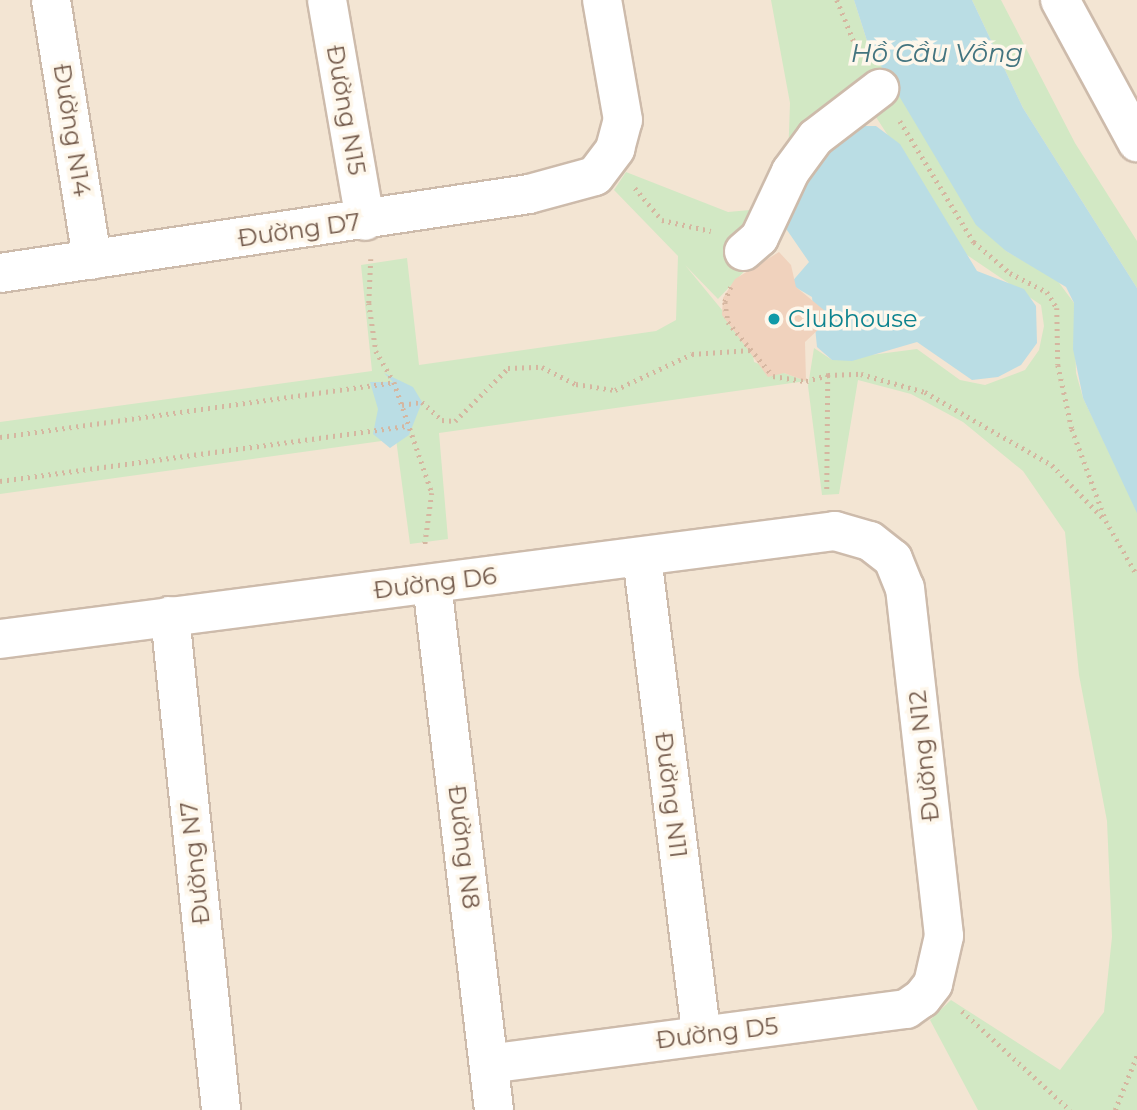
<!DOCTYPE html>
<html>
<head>
<meta charset="utf-8">
<style>
	body { margin:0 }
	#map { position:relative; width:1137px; height:1110px; overflow:hidden; background:#fbf3e5; font-family:Montserrat,sans-serif }
	div>[style] { position:absolute }
	.residential>* { inset:0; background:#f3e5d3; transform-origin:0 0 }
	.green>* { inset:0; background:#d2e8c4 }
	.water>* { inset:0; background:#badde4 }
	.building>* { inset:0; background:#f0d2bd }
	.path>* { height:4.5px; margin-top:-2.25px; transform-origin:0; background:repeating-linear-gradient(90deg,#d5b6a0 0 2px,transparent 0 7px) }
	.roads { filter:drop-shadow(2px 0 #cdbbab) drop-shadow(-2px 0 #cdbbab) drop-shadow(0 2px #cdbbab) drop-shadow(0 -2px #cdbbab) }
	.pedestrian>* { height:37px; margin:-18.5px; padding:0 18.5px; transform-origin:18.5px; border-radius:18.5px; background:#fff }
	.minor>* { height:38px; margin:-19px; padding:0 19px; transform-origin:19px; border-radius:19px; background:#fff }
	.tertiary>* { height:38px; margin:-19px; padding:0 19px; transform-origin:19px; border-radius:19px; background:#fff }
	.dots>* { width:19px; height:19px; translate:-50% -50%; box-sizing:border-box; border:4px solid #fef7eb; border-radius:50% }
	span { translate:-50% -50%; white-space:nowrap; text-align:center; line-height:1.15; -webkit-text-stroke:7px #fef7eb; paint-order:stroke }
	.street-label { font-size:24px; color:#735a4b }
	.culture-label { font-size:24px; color:#0d838f }
	.left { translate:0 -50%; text-align:left }
	.water-label { font-size:26px; color:#43747f; font-style:italic }
</style>
</head>
<body>
<div id="map">
	<div class="residential">
		<div style="left:0;top:0;width:1137px;height:1110px"></div>
	</div>
	<div class="green">
		<div style="clip-path:polygon(771px 0,854px 0,868px 44px,1006px 251px,1057px 280px,1074px 303px,1076px 373px,1083px 398px,1137px 510px,1137px 1110px,978px 1110px,930px 1020px,951px 1000px,1060px 1070px,1104px 1012px,1112px 937px,1107px 821px,1079px 675px,1065px 532px,1023px 471px,963px 422px,911px 394px,858px 380px,839px 494px,822px 495px,808px 386px,814px 348px,832px 360px,917px 349px,960px 380px,985px 385px,1025px 370px,1039px 350px,1044px 326px,1041px 305px,964px 253px,874px 114px,789px 192px,773px 241px,718px 299px,685px 265px,736px 327px,748px 320px,754px 362px,806px 381px,439px 433px,448px 539px,410px 544px,396px 439px,0 494px,0 422px,372px 371px,361px 265px,407px 258px,419px 365px,656px 331px,676px 320px,678px 256px,614px 190px,626px 172px,728px 212px,761px 209px,788px 160px,790px 103px)"></div>
		<div style="clip-path:polygon(972px 0,1001px 0,1075px 143px,1137px 241px,1137px 288px,1023px 108px)"></div>
	</div>
	<div class="water">
		<div style="clip-path:polygon(854px 0,972px 0,1023px 108px,1137px 288px,1137px 513px,1083px 398px,1073px 349px,1074px 303px,1066px 287px,1006px 251px,976px 225px,868px 44px)"></div>
		<div style="clip-path:polygon(862px 126px,876px 126px,900px 144px,977px 271px,1024px 289px,1036px 306px,1037px 343px,1021px 365px,998px 377px,972px 380px,917px 342px,852px 361px,832px 360px,817px 347px,812px 297px,790px 284px,809px 262px,778px 217px,798px 177px,839px 135px)"></div>
		<div style="clip-path:polygon(384px 373px,413px 387px,422px 402px,409px 435px,390px 448px,373px 434px,378px 409px,370px 382px,393px 382px)"></div>
	</div>
	<div class="building">
		<div style="clip-path:polygon(779px 252px,791px 265px,796px 287px,825px 311px,821px 327px,805px 342px,806px 381px,784px 373px,768px 377px,722px 315px,723px 298px,735px 279px)"></div>
	</div>
	<div class="path">
		<div style="left:837px;top:0;width:58px;rotate:67.8deg"></div>
		<div style="left:900px;top:121px;width:142px;rotate:58.6deg"></div>
		<div style="left:974px;top:242px;width:48px;rotate:40.7deg"></div>
		<div style="left:1010px;top:273px;width:42px;rotate:27.2deg"></div>
		<div style="left:1047px;top:292px;width:19px;rotate:58deg"></div>
		<div style="left:1057px;top:308px;width:57px;rotate:89deg"></div>
		<div style="left:1058px;top:365px;width:66px;rotate:77.7deg"></div>
		<div style="left:1072px;top:429px;width:98px;rotate:69.7deg"></div>
		<div style="left:1106px;top:521px;width:62px;rotate:60.1deg"></div>
		<div style="left:635px;top:188px;width:42px;rotate:49.8deg"></div>
		<div style="left:662px;top:220px;width:50px;rotate:12.7deg"></div>
		<div style="left:371px;top:259px;width:44px;rotate:92.6deg"></div>
		<div style="left:369px;top:303px;width:49px;rotate:81.7deg"></div>
		<div style="left:376px;top:351px;width:34px;rotate:60deg"></div>
		<div style="left:731px;top:287px;width:16px;rotate:112deg"></div>
		<div style="left:725px;top:302px;width:20px;rotate:81deg"></div>
		<div style="left:728px;top:322px;width:70px;rotate:50.2deg"></div>
		<div style="left:773px;top:376px;width:33px;rotate:9deg"></div>
		<div style="left:806px;top:381px;width:23px;rotate:-15deg"></div>
		<div style="left:828px;top:375px;width:118px;rotate:90.5deg"></div>
		<div style="left:828px;top:375px;width:33px;rotate:-2deg"></div>
		<div style="left:861px;top:374px;width:66px;rotate:15.7deg"></div>
		<div style="left:925px;top:392px;width:146px;rotate:29.9deg"></div>
		<div style="left:1052px;top:465px;width:74px;rotate:46.1deg"></div>
		<div style="left:402px;top:405px;width:20px;rotate:-9deg"></div>
		<div style="left:422px;top:402px;width:27px;rotate:42deg"></div>
		<div style="left:442px;top:420px;width:13px;rotate:4deg"></div>
		<div style="left:455px;top:421px;width:75px;rotate:-45deg"></div>
		<div style="left:508px;top:368px;width:34px;rotate:-2deg"></div>
		<div style="left:542px;top:367px;width:38px;rotate:27deg"></div>
		<div style="left:576px;top:384px;width:39px;rotate:9deg"></div>
		<div style="left:615px;top:390px;width:85px;rotate:-25.1deg"></div>
		<div style="left:692px;top:354px;width:59px;rotate:-3.9deg"></div>
		<div style="left:0;top:437px;width:398px;rotate:-7.9deg"></div>
		<div style="left:394px;top:382px;width:117px;rotate:71.1deg"></div>
		<div style="left:432px;top:493px;width:52px;rotate:97.7deg"></div>
		<div style="left:0;top:481px;width:410px;rotate:-7.7deg"></div>
		<div style="left:962px;top:1011px;width:147px;rotate:42.5deg"></div>
		<div style="left:1115px;top:1110px;width:59px;rotate:-68.2deg"></div>
	</div>
	<div class="roads">
		<div class="pedestrian">
			<div style="left:743px;top:251px;width:21px;rotate:-41deg"></div>
			<div style="left:759px;top:237px;width:73px;rotate:-64.8deg"></div>
			<div style="left:790px;top:171px;width:42px;rotate:-53.7deg"></div>
			<div style="left:815px;top:137px;width:81px;rotate:-37.4deg"></div>
		</div>
		<div class="minor">
			<div style="left:51px;top:0;width:263px;rotate:81deg"></div>
			<div style="left:327px;top:0;width:224px;rotate:80.2deg"></div>
			<div style="left:0;top:273px;width:535px;rotate:-8.49deg"></div>
			<div style="left:529px;top:194px;width:68px;rotate:-15.3deg"></div>
			<div style="left:595px;top:176px;width:34px;rotate:-53deg"></div>
			<div style="left:615px;top:149px;width:30px;rotate:-75deg"></div>
			<div style="left:623px;top:120px;width:122px;rotate:-99.9deg"></div>
			<div style="left:642px;top:557px;width:481px;rotate:82.9deg"></div>
			<div style="left:432px;top:584px;width:530px;rotate:83.28deg"></div>
			<div style="left:170px;top:616px;width:497px;rotate:84.1deg"></div>
			<div style="left:0;top:639px;width:842px;rotate:-7.37deg"></div>
			<div style="left:835px;top:531px;width:36px;rotate:16deg"></div>
			<div style="left:870px;top:541px;width:29px;rotate:38deg"></div>
			<div style="left:893px;top:559px;width:31px;rotate:68deg"></div>
			<div style="left:905px;top:588px;width:350px;rotate:83.6deg"></div>
			<div style="left:944px;top:936px;width:49px;rotate:102.9deg"></div>
			<div style="left:933px;top:984px;width:18px;rotate:128deg"></div>
			<div style="left:922px;top:998px;width:19px;rotate:145deg"></div>
			<div style="left:906px;top:1009px;width:419px;rotate:172.5deg"></div>
		</div>
		<div class="tertiary">
			<div style="left:1060px;top:0;width:162px;rotate:61.5deg"></div>
		</div>
	</div>
	<div class="dots">
		<div style="left:774px;top:319px;background:#0f9aa8"></div>
	</div>
	<div class="street-label">
		<span style="left:346px;top:110px;rotate:80deg">Đường N15</span>
		<span style="left:72px;top:130px;rotate:81deg">Đường N14</span>
		<span style="left:299px;top:230px;rotate:-8deg">Đường D7</span>
		<span style="left:435px;top:583px;rotate:-7deg">Đường D6</span>
		<span style="left:924px;top:756px;rotate:-96deg">Đường N12</span>
		<span style="left:671px;top:795px;rotate:83deg">Đường N11</span>
		<span style="left:464px;top:847px;rotate:83deg">Đường N8</span>
		<span style="left:195px;top:863px;rotate:-96deg">Đường N7</span>
		<span style="left:717px;top:1033px;rotate:-7deg">Đường D5</span>
	</div>
	<div class="culture-label">
		<span class="left" style="left:788px;top:319px">Clubhouse</span>
	</div>
	<div class="water-label">
		<span style="left:937px;top:54px">Hồ Cầu Vồng</span>
	</div>
</div>
</body>
</html>
